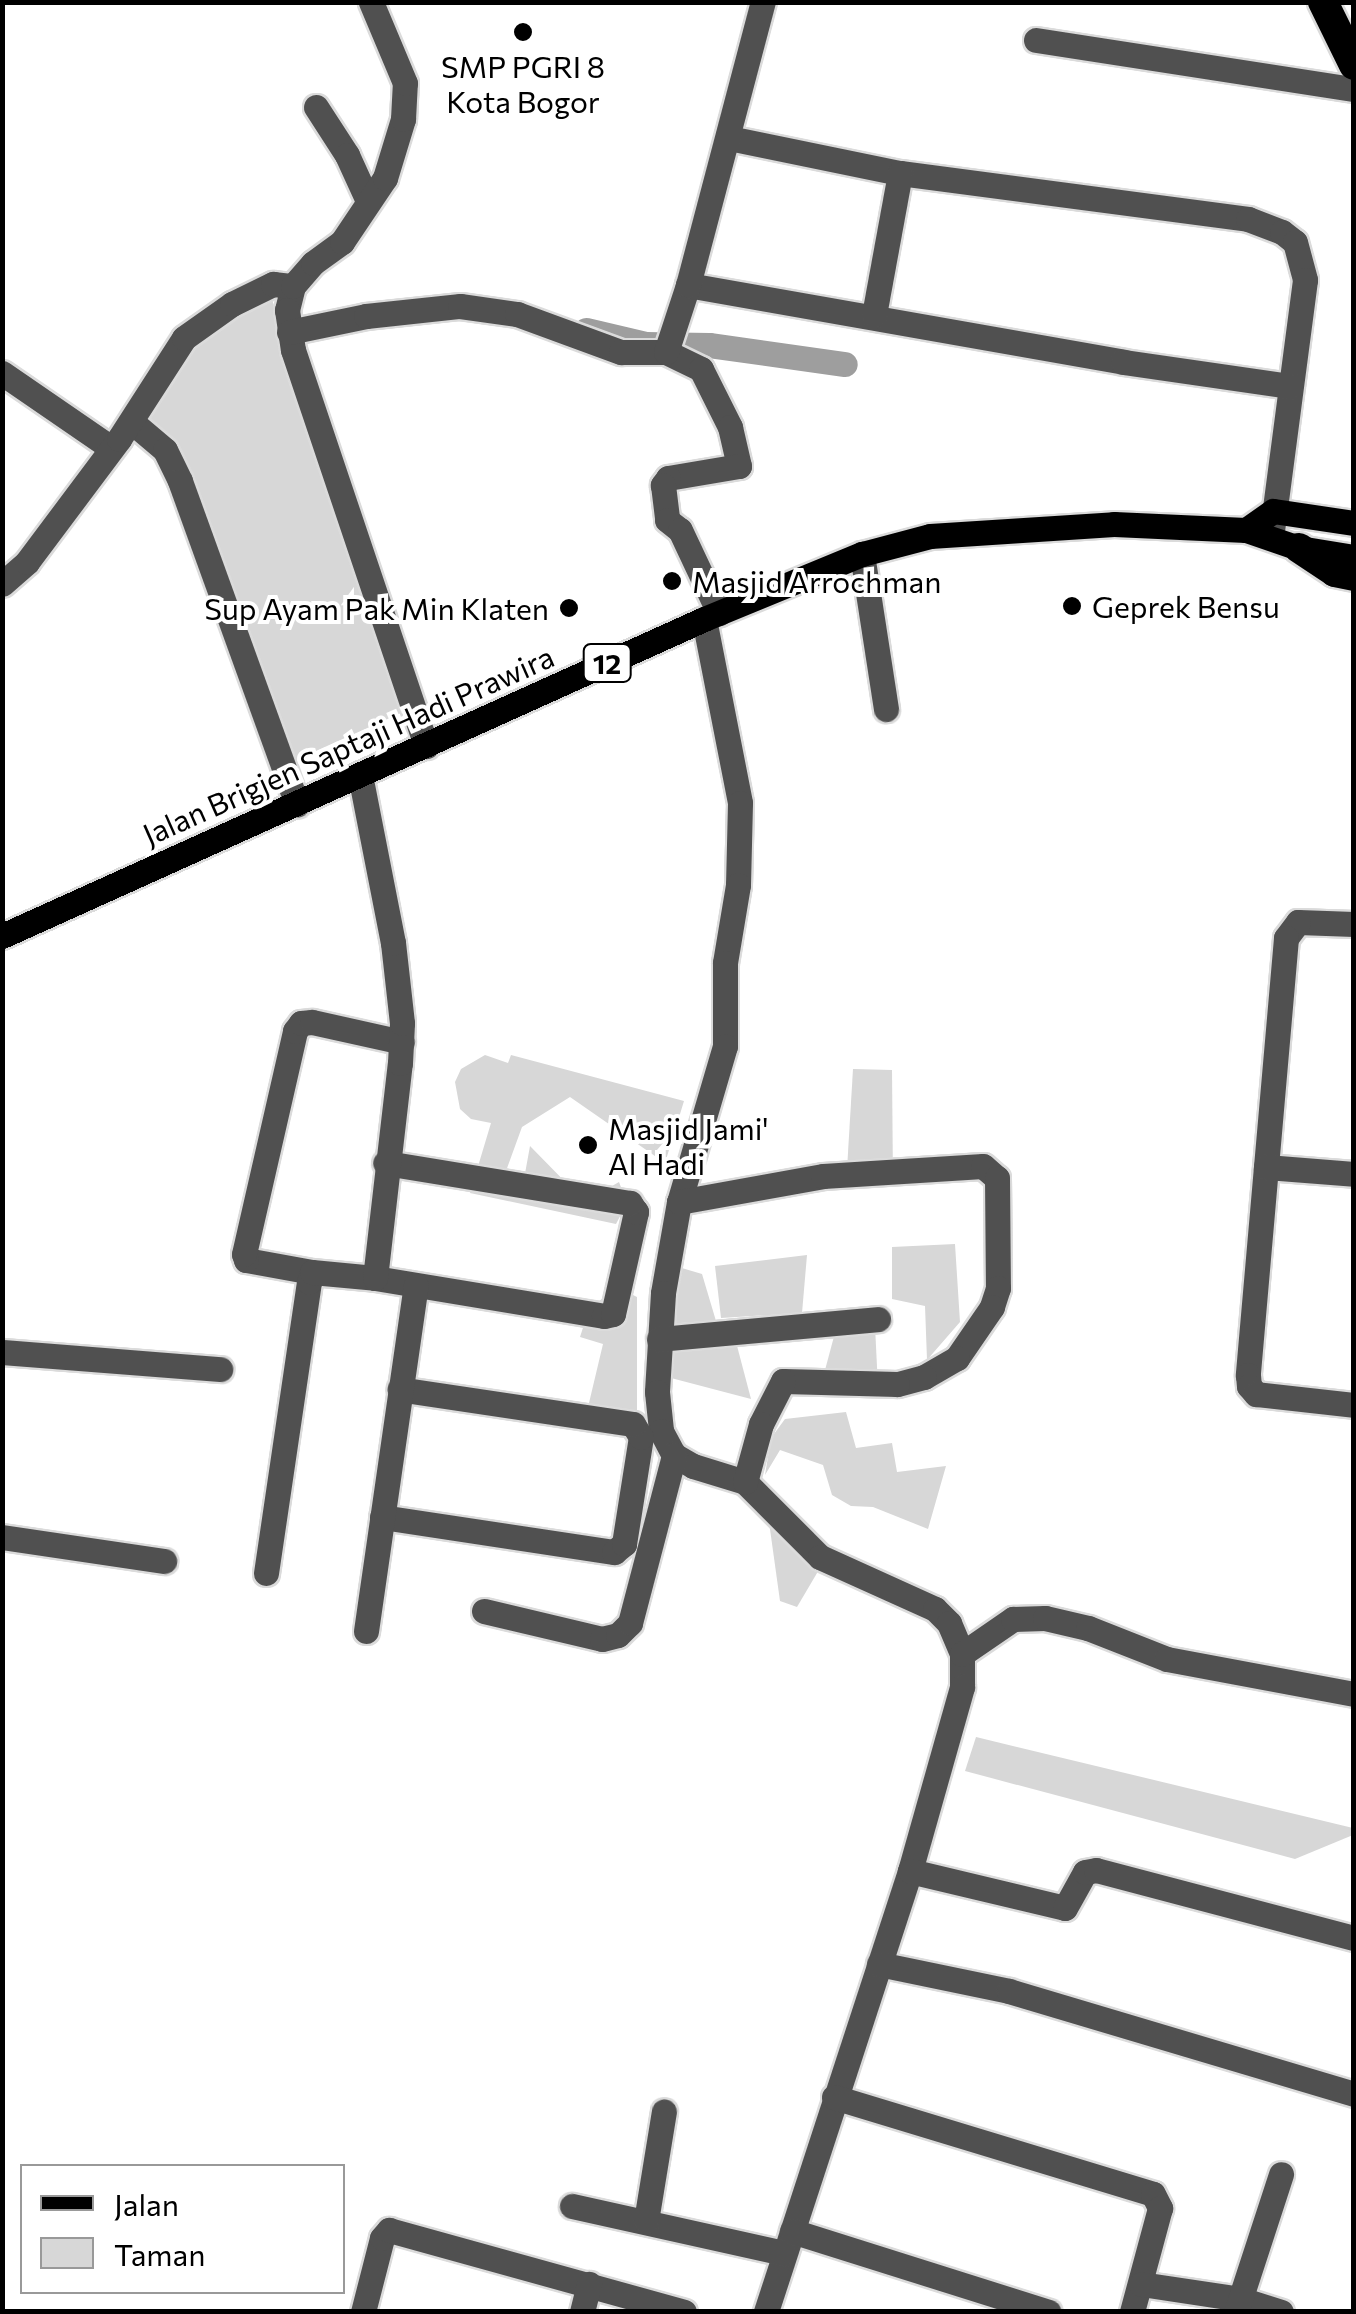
<!DOCTYPE html>
<html>
<head>
<meta charset="utf-8">
<style>
	body { margin:0 }
	#map { position:relative; width:1356px; height:2314px; overflow:hidden; background:#fff; font-family:Commissioner,sans-serif }
	div>[style] { position:absolute }
	.green>* { inset:0; background:#d7d7d7 }
	.canal>* { height:25px; margin:-12.5px; padding:0 12.5px; transform-origin:12.5px; border-radius:12.5px; background:#9e9e9e }
	.roads { filter:drop-shadow(2px 0 #dbdbdb) drop-shadow(-2px 0 #dbdbdb) drop-shadow(0 2px #dbdbdb) drop-shadow(0 -2px #dbdbdb) }
	.minor>* { height:25px; margin:-12.5px; padding:0 12.5px; transform-origin:12.5px; border-radius:12.5px; background:#505050 }
	.major>* { height:25px; margin:-12.5px; padding:0 12.5px; transform-origin:12.5px; border-radius:12.5px; background:#000 }
	.highway>* { height:30px; margin:-15px; padding:0 15px; transform-origin:15px; border-radius:15px; background:#000 }
	.dots>* { width:28px; height:28px; translate:-50% -50%; box-sizing:border-box; border:5px solid #fff; border-radius:50% }
	span { translate:-50% -50%; white-space:nowrap; text-align:center; line-height:1.15; -webkit-text-stroke:8px #fff; paint-order:stroke }
	.shield-label span { padding:2px 8px; background:#fff; border:2px solid; border-radius:8px; -webkit-text-stroke-width:0 }
	.shield-label { font-size:28px; color:#000; font-weight:700 }
	.poi-label { font-size:30px; color:#000 }
	.left { translate:0 -50%; text-align:left }
	.right { translate:-100% -50%; text-align:right }
	.street-label { font-size:30px; color:#000 }
	.frame { position:absolute; inset:0; border:5px solid #000; pointer-events:none }
	.legend { position:absolute; left:20px; top:2164px; width:325px; height:130px; box-sizing:border-box; background:#fff; border:2px solid #999; margin:0; padding:12px 18px; list-style:none; font-size:30px; color:#000 }
	.legend li { display:flex; align-items:center; gap:20px; height:50px }
	.legend b { width:50px; border:2px solid #999 }
</style>
</head>
<body>
<div id="map">
	<div class="green">
		<div style="clip-path:polygon(270px 293px,401px 713px,289px 763px,142px 422px,199px 334px)"></div>
		<div style="clip-path:polygon(485px 1055px,508px 1063px,511px 1055px,684px 1101px,665px 1163px,570px 1097px,522px 1127px,506px 1171px,524px 1179px,530px 1146px,578px 1195px,598px 1194px,619px 1182px,627px 1203px,616px 1224px,470px 1193px,491px 1123px,471px 1119px,460px 1109px,455px 1082px,461px 1069px)"></div>
		<div style="clip-path:polygon(853px 1069px,892px 1070px,893px 1183px,846px 1186px)"></div>
		<div style="clip-path:polygon(955px 1244px,960px 1322px,927px 1360px,925px 1306px,892px 1299px,892px 1247px)"></div>
		<div style="clip-path:polygon(807px 1255px,802px 1313px,721px 1318px,715px 1266px)"></div>
		<div style="clip-path:polygon(675px 1266px,702px 1274px,716px 1321px,663px 1324px)"></div>
		<div style="clip-path:polygon(617px 1287px,637px 1297px,637px 1433px,584px 1424px,603px 1344px,580px 1337px,589px 1309px)"></div>
		<div style="clip-path:polygon(875px 1326px,878px 1387px,821px 1385px,836px 1329px)"></div>
		<div style="clip-path:polygon(736px 1342px,751px 1399px,671px 1378px,674px 1348px)"></div>
		<div style="clip-path:polygon(846px 1412px,856px 1448px,892px 1443px,897px 1472px,946px 1466px,928px 1529px,873px 1507px,851px 1506px,832px 1495px,823px 1465px,780px 1450px,765px 1475px,771px 1438px,785px 1419px)"></div>
		<div style="clip-path:polygon(769px 1522px,820px 1568px,797px 1607px,780px 1601px)"></div>
		<div style="clip-path:polygon(976px 1737px,1353px 1828px,1353px 1835px,1295px 1859px,965px 1771px)"></div>
	</div>
	<div class="canal">
		<div style="left:586px;top:330px;width:61px;rotate:13.3deg"></div>
		<div style="left:645px;top:344px;width:64px;rotate:0.9deg"></div>
		<div style="left:709px;top:345px;width:137px;rotate:8deg"></div>
	</div>
	<div class="roads">
		<div class="minor">
			<div style="left:1036px;top:40px;width:322px;rotate:8.8deg"></div>
			<div style="left:316px;top:107px;width:57px;rotate:57.1deg"></div>
			<div style="left:347px;top:155px;width:51px;rotate:65.5deg"></div>
			<div style="left:729px;top:138px;width:175px;rotate:11.6deg"></div>
			<div style="left:900px;top:173px;width:351px;rotate:7.5deg"></div>
			<div style="left:1248px;top:219px;width:36px;rotate:21deg"></div>
			<div style="left:1282px;top:232px;width:16px;rotate:38deg"></div>
			<div style="left:1295px;top:242px;width:39px;rotate:75deg"></div>
			<div style="left:1305px;top:280px;width:251px;rotate:97.5deg"></div>
			<div style="left:688px;top:285px;width:442px;rotate:10deg"></div>
			<div style="left:1123px;top:362px;width:169px;rotate:8.2deg"></div>
			<div style="left:293px;top:286px;width:25px;rotate:104deg"></div>
			<div style="left:287px;top:310px;width:40px;rotate:81.5deg"></div>
			<div style="left:293px;top:350px;width:418px;rotate:71.4deg"></div>
			<div style="left:874px;top:315px;width:144px;rotate:-79.6deg"></div>
			<div style="left:289px;top:332px;width:79px;rotate:-11.7deg"></div>
			<div style="left:366px;top:316px;width:95px;rotate:-6.1deg"></div>
			<div style="left:460px;top:306px;width:58px;rotate:8deg"></div>
			<div style="left:517px;top:314px;width:111px;rotate:20.1deg"></div>
			<div style="left:621px;top:352px;width:45px"></div>
			<div style="left:666px;top:352px;width:39px;rotate:26deg"></div>
			<div style="left:701px;top:369px;width:65px;rotate:63.4deg"></div>
			<div style="left:730px;top:427px;width:40px;rotate:77deg"></div>
			<div style="left:739px;top:466px;width:72px;rotate:170.4deg"></div>
			<div style="left:668px;top:478px;width:9px;rotate:126deg"></div>
			<div style="left:663px;top:485px;width:35px;rotate:83deg"></div>
			<div style="left:667px;top:520px;width:16px;rotate:38deg"></div>
			<div style="left:680px;top:530px;width:92px;rotate:64.8deg"></div>
			<div style="left:666px;top:352px;width:71px;rotate:-71.8deg"></div>
			<div style="left:688px;top:285px;width:293px;rotate:-75.2deg"></div>
			<div style="left:2px;top:373px;width:132px;rotate:34.5deg"></div>
			<div style="left:132px;top:422px;width:43px;rotate:40.3deg"></div>
			<div style="left:165px;top:450px;width:34px;rotate:64deg"></div>
			<div style="left:180px;top:481px;width:344px;rotate:70.1deg"></div>
			<div style="left:862px;top:554px;width:157px;rotate:81.2deg"></div>
			<div style="left:2px;top:584px;width:33px;rotate:-41deg"></div>
			<div style="left:27px;top:562px;width:154px;rotate:-53.2deg"></div>
			<div style="left:119px;top:439px;width:120px;rotate:-57.2deg"></div>
			<div style="left:184px;top:338px;width:59px;rotate:-35.3deg"></div>
			<div style="left:232px;top:304px;width:46px;rotate:-26deg"></div>
			<div style="left:273px;top:284px;width:20px;rotate:6deg"></div>
			<div style="left:293px;top:286px;width:30px;rotate:-49deg"></div>
			<div style="left:313px;top:263px;width:36px;rotate:-36deg"></div>
			<div style="left:342px;top:242px;width:77px;rotate:-56.1deg"></div>
			<div style="left:385px;top:178px;width:62px;rotate:-73deg"></div>
			<div style="left:403px;top:119px;width:36px;rotate:-87deg"></div>
			<div style="left:405px;top:83px;width:88px;rotate:-112.8deg"></div>
			<div style="left:704px;top:619px;width:187px;rotate:78.9deg"></div>
			<div style="left:740px;top:803px;width:82px;rotate:91.4deg"></div>
			<div style="left:738px;top:885px;width:79px;rotate:99.5deg"></div>
			<div style="left:725px;top:963px;width:83px;rotate:90deg"></div>
			<div style="left:725px;top:1046px;width:163px;rotate:106.4deg"></div>
			<div style="left:679px;top:1202px;width:92px;rotate:100deg"></div>
			<div style="left:663px;top:1293px;width:99px;rotate:93.5deg"></div>
			<div style="left:657px;top:1392px;width:39px;rotate:84deg"></div>
			<div style="left:661px;top:1431px;width:27px;rotate:62deg"></div>
			<div style="left:674px;top:1455px;width:22px;rotate:30deg"></div>
			<div style="left:693px;top:1466px;width:54px;rotate:17.1deg"></div>
			<div style="left:745px;top:1482px;width:106px;rotate:45deg"></div>
			<div style="left:820px;top:1557px;width:126px;rotate:24.3deg"></div>
			<div style="left:935px;top:1609px;width:20px;rotate:45deg"></div>
			<div style="left:949px;top:1623px;width:34px;rotate:67deg"></div>
			<div style="left:962px;top:1654px;width:33px;rotate:90deg"></div>
			<div style="left:962px;top:1687px;width:191px;rotate:105.8deg"></div>
			<div style="left:910px;top:1871px;width:464px;rotate:108.1deg"></div>
			<div style="left:1354px;top:924px;width:56px;rotate:-178deg"></div>
			<div style="left:1298px;top:922px;width:20px;rotate:127deg"></div>
			<div style="left:1286px;top:938px;width:439px;rotate:95deg"></div>
			<div style="left:1248px;top:1375px;width:11px;rotate:85deg"></div>
			<div style="left:1249px;top:1386px;width:11px;rotate:49deg"></div>
			<div style="left:1256px;top:1394px;width:99px;rotate:6.4deg"></div>
			<div style="left:1266px;top:1167px;width:88px;rotate:4.5deg"></div>
			<div style="left:679px;top:1202px;width:146px;rotate:-10.2deg"></div>
			<div style="left:823px;top:1176px;width:160px;rotate:-3.6deg"></div>
			<div style="left:983px;top:1166px;width:18px;rotate:41deg"></div>
			<div style="left:997px;top:1178px;width:110px;rotate:89.5deg"></div>
			<div style="left:998px;top:1288px;width:20px;rotate:108deg"></div>
			<div style="left:992px;top:1307px;width:62px;rotate:124.5deg"></div>
			<div style="left:957px;top:1358px;width:38px;rotate:150deg"></div>
			<div style="left:924px;top:1377px;width:28px;rotate:165deg"></div>
			<div style="left:897px;top:1384px;width:114px;rotate:-178.5deg"></div>
			<div style="left:783px;top:1381px;width:48px;rotate:117.1deg"></div>
			<div style="left:761px;top:1424px;width:60px;rotate:105.4deg"></div>
			<div style="left:312px;top:1272px;width:67px;rotate:-169.7deg"></div>
			<div style="left:246px;top:1260px;width:6px;rotate:-108deg"></div>
			<div style="left:244px;top:1254px;width:229px;rotate:-77.1deg"></div>
			<div style="left:295px;top:1031px;width:10px;rotate:-53deg"></div>
			<div style="left:301px;top:1023px;width:11px;rotate:-5deg"></div>
			<div style="left:312px;top:1022px;width:92px;rotate:12.5deg"></div>
			<div style="left:375px;top:1278px;width:232px;rotate:9.4deg"></div>
			<div style="left:604px;top:1316px;width:9px;rotate:-13deg"></div>
			<div style="left:613px;top:1314px;width:105px;rotate:-77.3deg"></div>
			<div style="left:636px;top:1212px;width:11px;rotate:-124deg"></div>
			<div style="left:630px;top:1203px;width:248px;rotate:-170.7deg"></div>
			<div style="left:659px;top:1339px;width:220px;rotate:-5.2deg"></div>
			<div style="left:2px;top:1352px;width:219px;rotate:4.5deg"></div>
			<div style="left:382px;top:1517px;width:235px;rotate:8.6deg"></div>
			<div style="left:614px;top:1552px;width:13px;rotate:-39deg"></div>
			<div style="left:624px;top:1544px;width:108px;rotate:-81deg"></div>
			<div style="left:641px;top:1437px;width:15px;rotate:-122deg"></div>
			<div style="left:633px;top:1424px;width:236px;rotate:-171.5deg"></div>
			<div style="left:2px;top:1537px;width:164px;rotate:8.4deg"></div>
			<div style="left:266px;top:1573px;width:294px;rotate:-81.6deg"></div>
			<div style="left:309px;top:1282px;width:10px;rotate:-73deg"></div>
			<div style="left:312px;top:1272px;width:63px;rotate:5.4deg"></div>
			<div style="left:375px;top:1278px;width:216px;rotate:-83.4deg"></div>
			<div style="left:400px;top:1063px;width:40px;rotate:-87.1deg"></div>
			<div style="left:402px;top:1023px;width:81px;rotate:-96.4deg"></div>
			<div style="left:393px;top:943px;width:171px;rotate:-101.1deg"></div>
			<div style="left:484px;top:1611px;width:121px;rotate:13.3deg"></div>
			<div style="left:602px;top:1639px;width:16px;rotate:-14deg"></div>
			<div style="left:618px;top:1635px;width:17px;rotate:-45deg"></div>
			<div style="left:630px;top:1623px;width:174px;rotate:-75.3deg"></div>
			<div style="left:366px;top:1631px;width:349px;rotate:-81.8deg"></div>
			<div style="left:962px;top:1654px;width:62px;rotate:-34.5deg"></div>
			<div style="left:1013px;top:1619px;width:32px;rotate:-2deg"></div>
			<div style="left:1045px;top:1618px;width:44px;rotate:13.1deg"></div>
			<div style="left:1088px;top:1628px;width:85px;rotate:21.4deg"></div>
			<div style="left:1167px;top:1659px;width:190px;rotate:10.6deg"></div>
			<div style="left:910px;top:1871px;width:159px;rotate:13.4deg"></div>
			<div style="left:1065px;top:1908px;width:41px;rotate:-60.9deg"></div>
			<div style="left:1085px;top:1872px;width:11px;rotate:-10deg"></div>
			<div style="left:1096px;top:1870px;width:267px;rotate:14.8deg"></div>
			<div style="left:879px;top:1964px;width:133px;rotate:11.7deg"></div>
			<div style="left:1009px;top:1991px;width:360px;rotate:16.6deg"></div>
			<div style="left:834px;top:2097px;width:333px;rotate:16.9deg"></div>
			<div style="left:1153px;top:2194px;width:16px;rotate:63deg"></div>
			<div style="left:1160px;top:2208px;width:108px;rotate:105.1deg"></div>
			<div style="left:572px;top:2206px;width:217px;rotate:12.5deg"></div>
			<div style="left:646px;top:2221px;width:111px;rotate:-80.7deg"></div>
			<div style="left:792px;top:2231px;width:269px;rotate:17.5deg"></div>
			<div style="left:1141px;top:2284px;width:100px;rotate:8.6deg"></div>
			<div style="left:1240px;top:2299px;width:43px;rotate:17.6deg"></div>
			<div style="left:363px;top:2312px;width:76px;rotate:-75.6deg"></div>
			<div style="left:382px;top:2238px;width:11px;rotate:-49deg"></div>
			<div style="left:389px;top:2230px;width:306px;rotate:15.5deg"></div>
			<div style="left:582px;top:2312px;width:29px;rotate:-76deg"></div>
			<div style="left:1236px;top:2312px;width:145px;rotate:-71.9deg"></div>
		</div>
		<div class="major">
			<div style="left:1246px;top:530px;width:33px;rotate:-35deg"></div>
			<div style="left:1273px;top:511px;width:82px;rotate:8.4deg"></div>
			<div style="left:2px;top:936px;width:770px;rotate:-24.3deg"></div>
			<div style="left:704px;top:619px;width:171px;rotate:-22.4deg"></div>
			<div style="left:862px;top:554px;width:70px;rotate:-14.8deg"></div>
			<div style="left:930px;top:536px;width:184px;rotate:-3.7deg"></div>
			<div style="left:1114px;top:524px;width:132px;rotate:2.6deg"></div>
			<div style="left:1246px;top:530px;width:56px;rotate:18.8deg"></div>
			<div style="left:1299px;top:548px;width:56px;rotate:9.3deg"></div>
		</div>
		<div class="highway">
			<div style="left:1323px;top:2px;width:70px;rotate:63.8deg"></div>
			<div style="left:1299px;top:548px;width:43px;rotate:33.7deg"></div>
			<div style="left:1335px;top:572px;width:19px;rotate:12deg"></div>
		</div>
	</div>
	<div class="dots">
		<div style="left:523px;top:32px;background:#000"></div>
		<div style="left:672px;top:581px;background:#000"></div>
		<div style="left:1072px;top:606px;background:#000"></div>
		<div style="left:569px;top:608px;background:#000"></div>
		<div style="left:588px;top:1145px;background:#000"></div>
	</div>
	<div class="shield-label">
		<span style="left:607px;top:663px">12</span>
	</div>
	<div class="poi-label">
		<span style="left:523px;top:83px">SMP PGRI 8<br>Kota Bogor</span>
		<span class="left" style="left:692px;top:581px">Masjid Arrochman</span>
		<span class="left" style="left:1092px;top:606px">Geprek Bensu</span>
		<span class="right" style="left:549px;top:608px">Sup Ayam Pak Min Klaten</span>
		<span class="left" style="left:608px;top:1145px">Masjid Jami'<br>Al Hadi</span>
	</div>
	<div class="street-label">
		<span style="left:348px;top:745px;rotate:-24deg">Jalan Brigjen Saptaji Hadi Prawira</span>
	</div>
	<div class="frame"></div>
	<ul class="legend">
	<li><b style="height:12px;background:#000"></b>Jalan</li>
	<li><b style="height:28px;background:#d7d7d7"></b>Taman</li>
	</ul>
</div>
</body>
</html>
